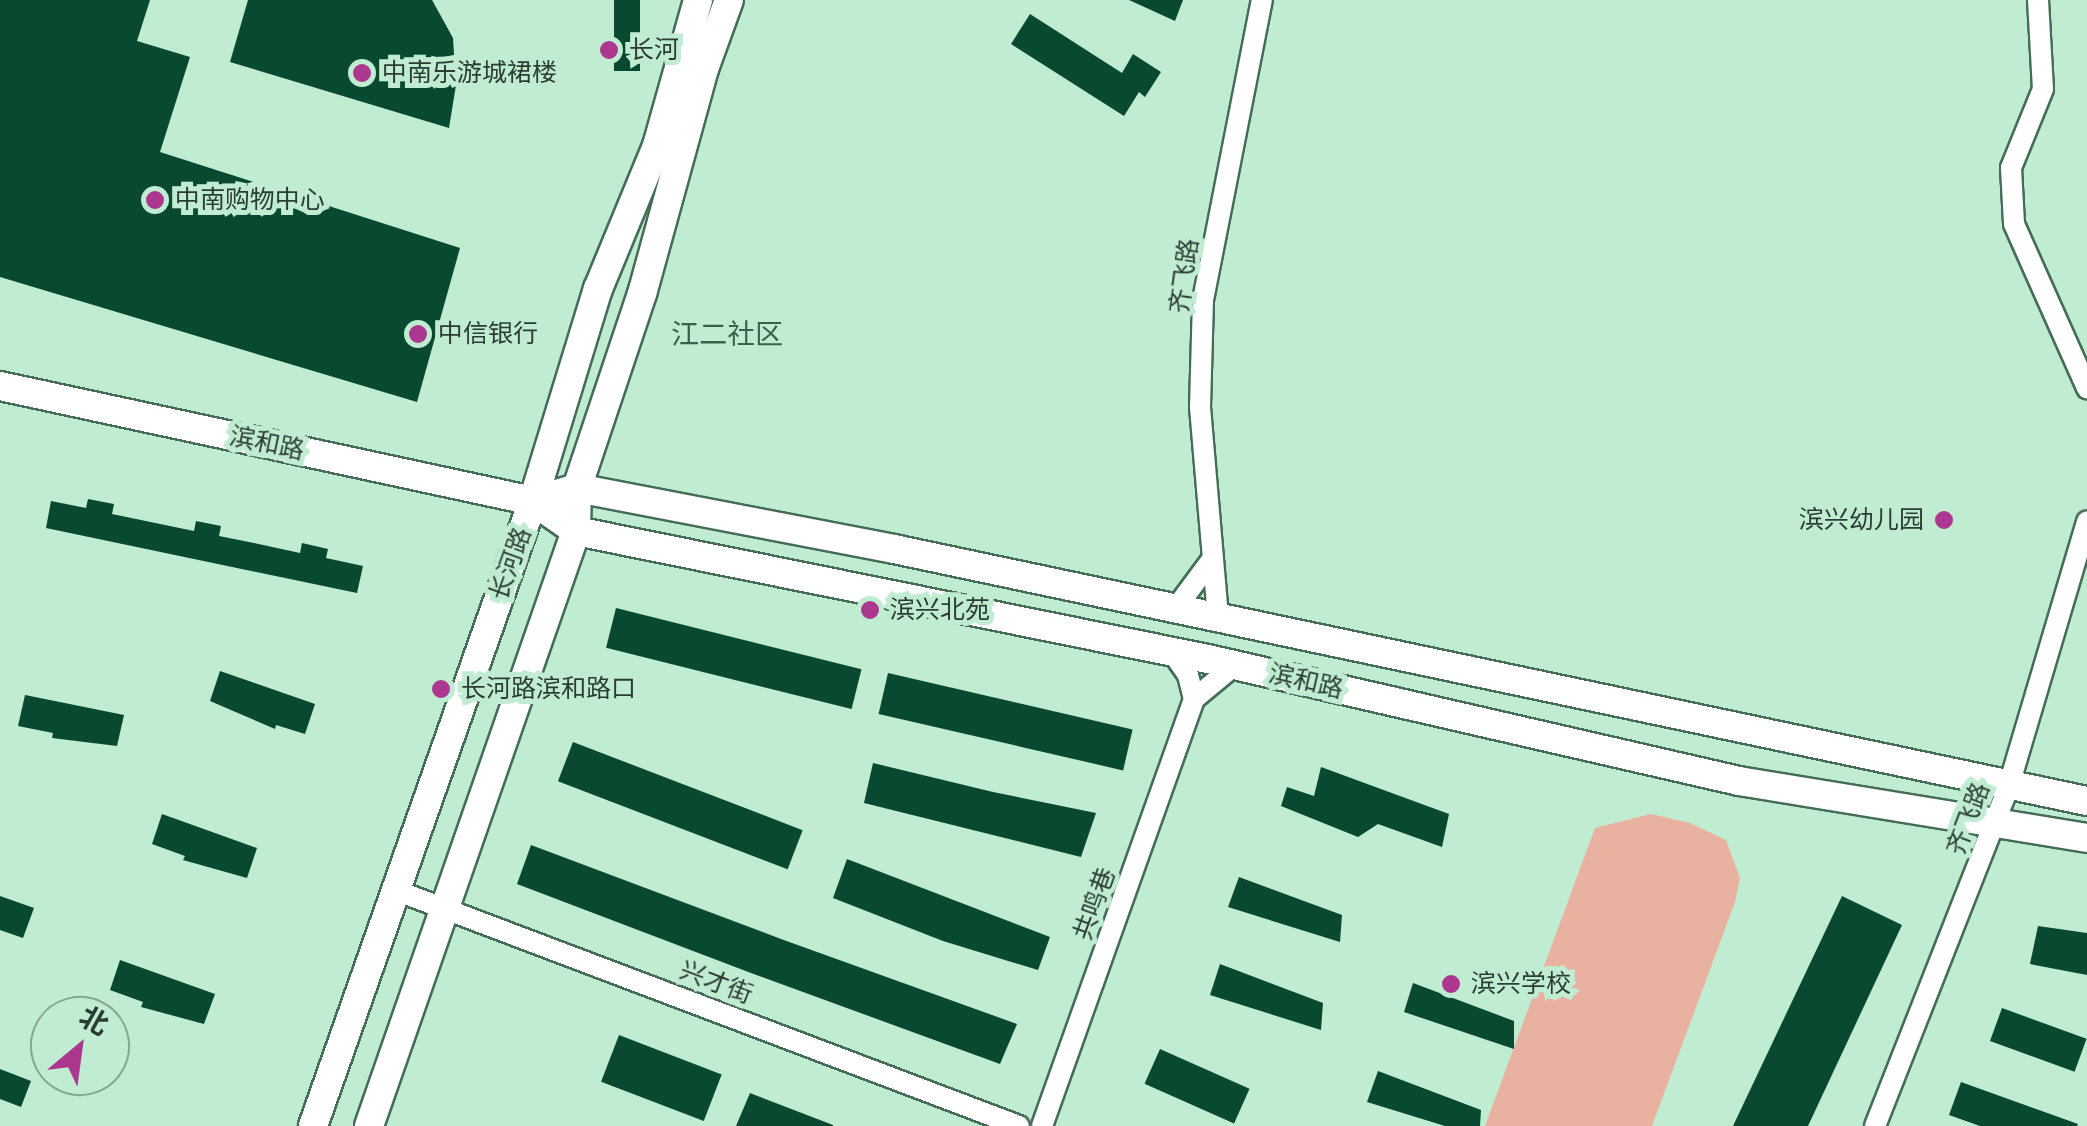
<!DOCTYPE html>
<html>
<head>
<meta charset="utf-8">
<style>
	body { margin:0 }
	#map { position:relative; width:2087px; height:1126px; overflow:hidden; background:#c0ecd2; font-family:Signika,"Noto Sans SC",sans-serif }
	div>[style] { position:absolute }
	.green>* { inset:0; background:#e9b2a0 }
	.building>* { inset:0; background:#09492f; transform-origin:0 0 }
	.roads { filter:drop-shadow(2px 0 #446c57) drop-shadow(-2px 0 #446c57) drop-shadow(0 2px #446c57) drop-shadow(0 -2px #446c57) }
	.street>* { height:20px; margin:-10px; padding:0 10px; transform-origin:10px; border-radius:10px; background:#fff }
	.secondary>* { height:28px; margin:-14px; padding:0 14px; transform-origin:14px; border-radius:14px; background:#fff }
	.dots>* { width:28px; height:28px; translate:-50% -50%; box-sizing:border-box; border:5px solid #c0ecd2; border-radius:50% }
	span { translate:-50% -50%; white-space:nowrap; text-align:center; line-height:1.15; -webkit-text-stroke:10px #c0ecd2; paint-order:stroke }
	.poi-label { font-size:25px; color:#2b3d33 }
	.left { translate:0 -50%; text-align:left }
	.right { translate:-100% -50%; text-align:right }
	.street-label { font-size:25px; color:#2b3d33 }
	.neighbourhood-label { font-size:28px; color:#39614c }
	.north { position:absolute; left:30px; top:996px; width:100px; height:100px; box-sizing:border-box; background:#c0ecd2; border:2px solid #84a692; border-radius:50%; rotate:29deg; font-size:28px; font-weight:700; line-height:40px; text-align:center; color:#2b3d33 }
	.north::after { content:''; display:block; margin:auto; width:35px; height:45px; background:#ac378e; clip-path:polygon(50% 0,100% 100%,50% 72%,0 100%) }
</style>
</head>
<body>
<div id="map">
	<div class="green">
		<div style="clip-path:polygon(1651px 814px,1690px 823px,1726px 840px,1740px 878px,1735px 902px,1652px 1126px,1485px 1126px,1595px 828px)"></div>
	</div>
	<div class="building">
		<div style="clip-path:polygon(0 0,150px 0,137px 41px,190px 57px,160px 152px,460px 248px,417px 402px,0 277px)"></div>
		<div style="clip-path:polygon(248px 0,432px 0,453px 38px,456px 85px,449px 128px,230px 62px)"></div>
		<div style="left:614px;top:0;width:26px;height:71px"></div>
		<div style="clip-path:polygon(1129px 0,1183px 0,1175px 21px)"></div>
		<div style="clip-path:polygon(1030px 14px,1122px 73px,1133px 54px,1161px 72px,1145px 97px,1139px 92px,1124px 116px,1011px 44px)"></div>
		<div style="clip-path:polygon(88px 499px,114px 504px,112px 514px,194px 531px,196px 521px,221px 526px,219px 536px,254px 543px,300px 553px,302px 543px,328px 549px,326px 558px,363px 566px,357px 593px,46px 528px,51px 501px,86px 508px)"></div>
		<div style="left:616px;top:608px;width:253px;height:41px;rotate:14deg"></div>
		<div style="clip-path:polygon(220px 671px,315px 704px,305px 734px,276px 725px,275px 729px,210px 701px)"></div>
		<div style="left:888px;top:673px;width:251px;height:42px;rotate:13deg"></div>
		<div style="clip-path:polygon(25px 695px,124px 715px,117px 746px,52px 738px,53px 733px,18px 726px)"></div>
		<div style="left:573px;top:742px;width:246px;height:42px;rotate:21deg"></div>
		<div style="clip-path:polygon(873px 763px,993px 792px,1096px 813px,1081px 857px,864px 803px)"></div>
		<div style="clip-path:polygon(1321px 767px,1449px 814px,1442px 847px,1378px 824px,1358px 837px,1281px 806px,1287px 787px,1314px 796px)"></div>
		<div style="clip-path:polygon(162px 814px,257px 848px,247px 878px,183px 860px,185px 856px,152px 844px)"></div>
		<div style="clip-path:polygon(531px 845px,781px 939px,1017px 1024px,1000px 1064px,751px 973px,517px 884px)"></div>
		<div style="clip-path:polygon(847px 859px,1050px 937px,1038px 970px,943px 941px,833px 898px)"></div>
		<div style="clip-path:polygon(1239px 877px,1342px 915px,1340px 942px,1228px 907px)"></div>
		<div style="clip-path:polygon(0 896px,34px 908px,23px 938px,0 930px)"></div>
		<div style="clip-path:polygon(1842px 896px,1902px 925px,1808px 1126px,1733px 1126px)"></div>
		<div style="clip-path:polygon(2038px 926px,2087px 933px,2087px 975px,2030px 964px)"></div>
		<div style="clip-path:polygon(120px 960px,215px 994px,204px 1024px,141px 1007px,143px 1002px,110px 990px)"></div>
		<div style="clip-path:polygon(1220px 964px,1323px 1003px,1321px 1030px,1210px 995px)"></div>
		<div style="clip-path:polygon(1413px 983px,1514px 1021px,1514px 1049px,1404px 1012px)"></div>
		<div style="left:2002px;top:1008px;width:90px;height:35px;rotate:20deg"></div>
		<div style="left:619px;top:1035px;width:110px;height:50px;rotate:21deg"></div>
		<div style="left:1160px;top:1049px;width:98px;height:38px;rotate:24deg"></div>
		<div style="clip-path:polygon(0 1069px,31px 1081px,21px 1107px,0 1099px)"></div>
		<div style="clip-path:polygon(1378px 1071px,1481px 1110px,1480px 1126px,1445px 1126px,1367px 1102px)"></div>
		<div style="clip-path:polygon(1961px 1082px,2078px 1124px,2077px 1126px,1980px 1126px,1949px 1115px)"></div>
		<div style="clip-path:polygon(750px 1093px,833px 1125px,833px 1126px,736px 1126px)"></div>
	</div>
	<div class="roads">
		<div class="street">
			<div style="left:2038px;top:0;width:89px;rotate:86.8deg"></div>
			<div style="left:2043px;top:89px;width:85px;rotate:112.1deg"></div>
			<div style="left:2011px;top:168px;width:56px;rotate:86.9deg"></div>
			<div style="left:2014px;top:224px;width:180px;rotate:66deg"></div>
			<div style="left:1176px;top:608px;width:57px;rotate:-53.5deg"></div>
			<div style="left:1218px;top:617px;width:211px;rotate:-94.9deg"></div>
			<div style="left:1200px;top:407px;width:107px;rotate:-88.4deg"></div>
			<div style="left:1203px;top:300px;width:306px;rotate:-78.9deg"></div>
			<div style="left:1172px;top:652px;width:28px;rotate:55deg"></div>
			<div style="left:1188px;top:675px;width:25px;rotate:76deg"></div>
			<div style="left:395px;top:890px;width:667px;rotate:20.72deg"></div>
			<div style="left:1042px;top:1126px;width:453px;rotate:-70.4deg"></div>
			<div style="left:1194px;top:699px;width:53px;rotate:-39.7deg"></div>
			<div style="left:1875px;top:1126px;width:366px;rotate:-68.5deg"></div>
			<div style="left:2009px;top:785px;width:275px;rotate:-73.5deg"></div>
		</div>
		<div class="secondary">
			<div style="left:0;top:386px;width:545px;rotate:12.18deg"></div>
			<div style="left:533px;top:501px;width:52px;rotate:34.9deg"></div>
			<div style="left:576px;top:531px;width:645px;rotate:11.45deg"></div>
			<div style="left:1208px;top:659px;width:545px;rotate:12.94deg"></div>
			<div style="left:1739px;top:781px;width:353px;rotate:9.3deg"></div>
			<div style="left:533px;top:501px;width:46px;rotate:-16.5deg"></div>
			<div style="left:577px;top:488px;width:323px;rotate:10.9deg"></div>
			<div style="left:894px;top:549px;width:1219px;rotate:11.93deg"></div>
			<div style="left:313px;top:1126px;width:663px;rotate:-70.61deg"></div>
			<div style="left:533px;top:501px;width:222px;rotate:-73deg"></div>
			<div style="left:598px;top:289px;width:155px;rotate:-67.6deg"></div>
			<div style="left:657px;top:146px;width:152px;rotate:-74.3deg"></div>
			<div style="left:369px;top:1126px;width:630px;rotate:-70.82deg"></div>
			<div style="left:576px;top:531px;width:43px;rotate:-88.7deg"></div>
			<div style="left:577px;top:488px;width:205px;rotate:-71.5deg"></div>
			<div style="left:642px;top:294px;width:233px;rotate:-74.6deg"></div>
			<div style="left:704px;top:69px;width:73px;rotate:-70.1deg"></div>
		</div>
	</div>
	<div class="dots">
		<div style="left:609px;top:50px;background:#ac378e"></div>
		<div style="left:362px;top:73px;background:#ac378e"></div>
		<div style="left:155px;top:200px;background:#ac378e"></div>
		<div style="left:418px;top:334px;background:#ac378e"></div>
		<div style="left:1944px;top:520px;background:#ac378e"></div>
		<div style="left:870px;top:610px;background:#ac378e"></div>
		<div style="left:441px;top:689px;background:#ac378e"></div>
		<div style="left:1451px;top:984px;background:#ac378e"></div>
	</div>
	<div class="poi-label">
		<span class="left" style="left:629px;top:50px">长河</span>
		<span class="left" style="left:382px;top:73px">中南乐游城裙楼</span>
		<span class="left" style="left:175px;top:200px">中南购物中心</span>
		<span class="left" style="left:438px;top:334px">中信银行</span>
		<span class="right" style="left:1924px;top:520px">滨兴幼儿园</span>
		<span class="left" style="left:890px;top:610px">滨兴北苑</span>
		<span class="left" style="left:461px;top:689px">长河路滨和路口</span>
		<span class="left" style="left:1471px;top:984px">滨兴学校</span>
	</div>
	<div class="street-label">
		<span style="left:1185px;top:276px;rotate:-82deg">齐飞路</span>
		<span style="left:267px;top:444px;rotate:12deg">滨和路</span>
		<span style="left:511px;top:564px;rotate:-70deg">长河路</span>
		<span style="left:1306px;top:682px;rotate:13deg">滨和路</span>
		<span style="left:1969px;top:819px;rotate:-69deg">齐飞路</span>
		<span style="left:1095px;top:904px;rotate:-70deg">共鸣巷</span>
		<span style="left:716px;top:983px;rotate:21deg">兴才街</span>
	</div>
	<div class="neighbourhood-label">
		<span style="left:727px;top:335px">江二社区</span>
	</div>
	<div class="north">北</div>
</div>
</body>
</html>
